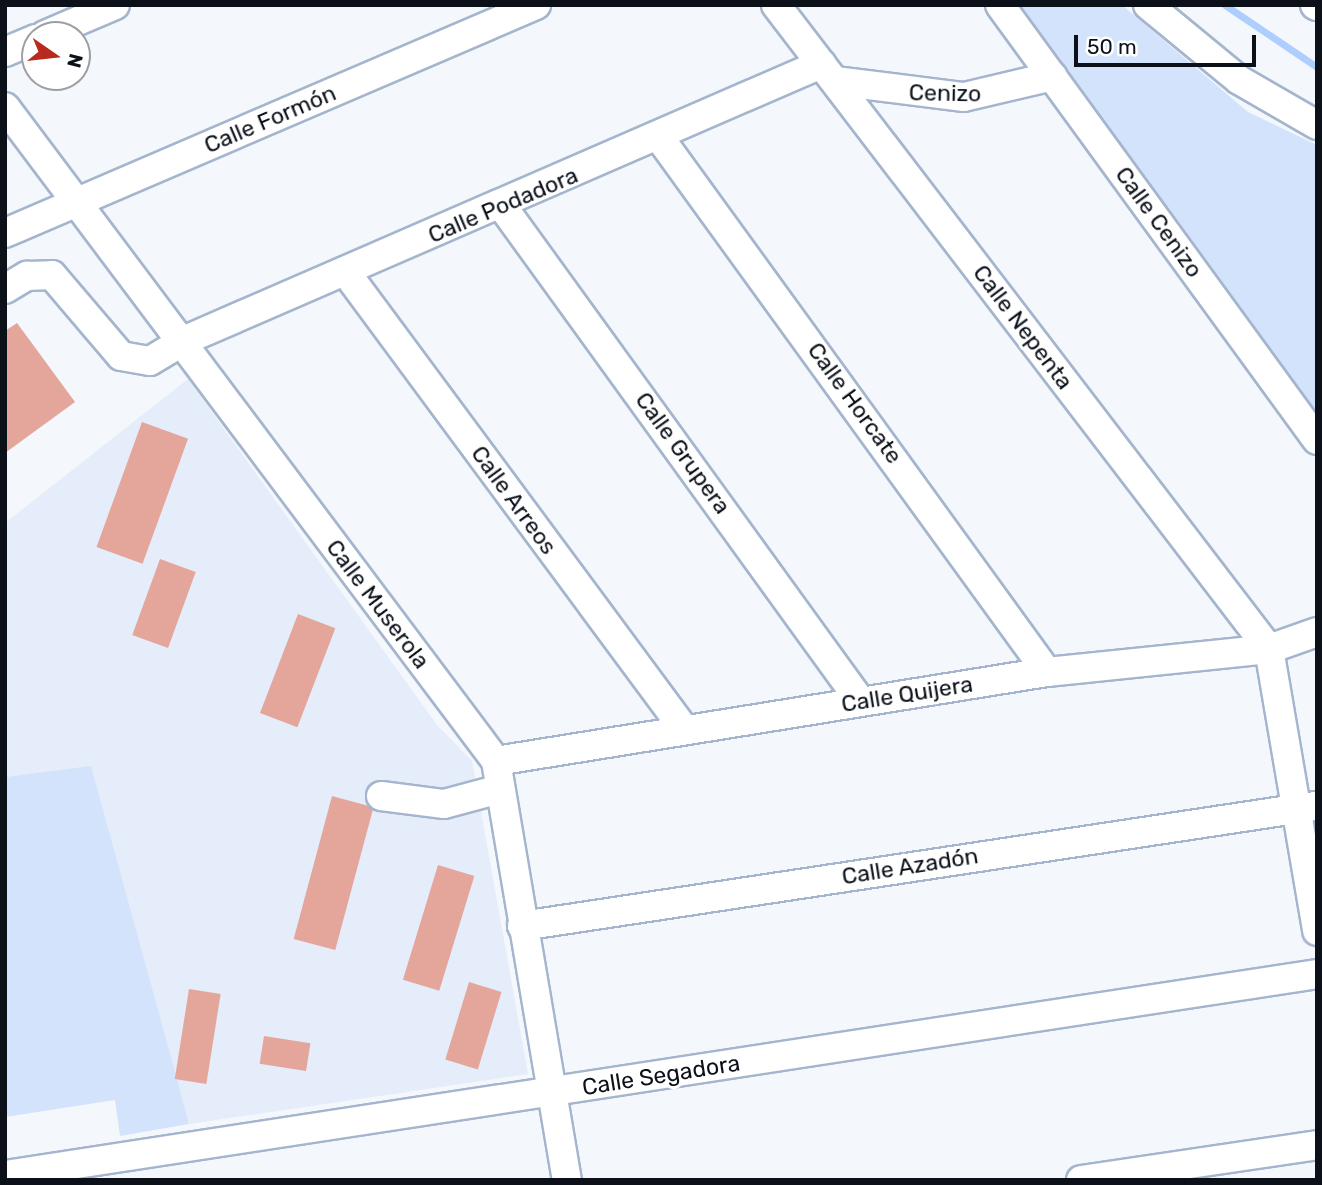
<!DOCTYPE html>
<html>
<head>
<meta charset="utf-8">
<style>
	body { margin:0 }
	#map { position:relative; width:1322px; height:1185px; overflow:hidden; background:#f4f7fc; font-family:Rubik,sans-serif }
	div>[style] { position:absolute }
	.built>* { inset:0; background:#e4edf9 }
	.green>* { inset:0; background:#d3e3fc }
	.stream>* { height:7px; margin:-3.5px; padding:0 3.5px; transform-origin:3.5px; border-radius:3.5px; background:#adceff }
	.building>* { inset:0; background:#e4a59a; transform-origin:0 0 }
	.roads { filter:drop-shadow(2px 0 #a4b5cd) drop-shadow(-2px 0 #a4b5cd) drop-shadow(0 2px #a4b5cd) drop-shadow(0 -2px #a4b5cd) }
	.minor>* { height:28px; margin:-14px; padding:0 14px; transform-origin:14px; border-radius:14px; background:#fff }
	span { translate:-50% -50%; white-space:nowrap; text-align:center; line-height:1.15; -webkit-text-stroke:6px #fff; paint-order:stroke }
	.street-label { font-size:23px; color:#0b1019 }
	.frame { position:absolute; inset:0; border:7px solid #0b1019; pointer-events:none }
	.north { position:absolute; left:21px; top:21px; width:70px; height:70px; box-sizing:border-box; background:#fff; border:2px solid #9d9fa3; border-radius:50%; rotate:104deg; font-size:19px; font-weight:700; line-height:28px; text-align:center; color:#0b1019 }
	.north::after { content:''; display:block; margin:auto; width:24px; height:32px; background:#b82a1e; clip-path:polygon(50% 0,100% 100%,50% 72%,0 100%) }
	.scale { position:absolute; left:1074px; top:35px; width:182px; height:32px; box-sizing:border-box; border:4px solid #0b1019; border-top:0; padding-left:9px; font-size:21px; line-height:24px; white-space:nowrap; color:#0b1019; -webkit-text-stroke:5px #fff; paint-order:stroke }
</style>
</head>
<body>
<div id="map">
	<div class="built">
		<div style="clip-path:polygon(188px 379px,437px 725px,472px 761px,528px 1074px,189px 1124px,91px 767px,5px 777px,5px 523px)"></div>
	</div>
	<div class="green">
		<div style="clip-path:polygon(1014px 5px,1122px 5px,1248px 112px,1317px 145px,1317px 416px)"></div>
		<div style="clip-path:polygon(91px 766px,177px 1079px,189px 1124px,120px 1136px,115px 1100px,5px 1117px,5px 777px)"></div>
	</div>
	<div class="stream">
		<div style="left:1225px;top:5px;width:111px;rotate:34deg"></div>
	</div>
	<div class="building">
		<div style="clip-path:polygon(17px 323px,75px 402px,5px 453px,5px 331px)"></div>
		<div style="left:142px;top:422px;width:49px;height:133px;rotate:20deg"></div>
		<div style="left:160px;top:559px;width:38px;height:81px;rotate:20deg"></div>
		<div style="left:298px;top:614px;width:40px;height:106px;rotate:21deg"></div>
		<div style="left:332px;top:796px;width:43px;height:148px;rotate:15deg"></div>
		<div style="left:438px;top:865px;width:38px;height:120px;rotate:17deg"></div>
		<div style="left:469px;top:982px;width:34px;height:81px;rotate:17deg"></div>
		<div style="left:189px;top:989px;width:32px;height:91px;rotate:9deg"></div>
		<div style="left:264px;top:1036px;width:47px;height:28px;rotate:9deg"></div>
	</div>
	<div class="roads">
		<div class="minor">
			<div style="left:776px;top:5px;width:811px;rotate:52.56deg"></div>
			<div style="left:1269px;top:649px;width:286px;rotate:80.3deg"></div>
			<div style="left:1000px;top:5px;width:538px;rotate:53.92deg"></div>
			<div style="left:1148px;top:5px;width:118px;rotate:39.5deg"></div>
			<div style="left:1239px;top:80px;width:90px;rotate:30deg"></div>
			<div style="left:1315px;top:5px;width:2px;rotate:27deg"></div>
			<div style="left:45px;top:35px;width:76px;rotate:-23.2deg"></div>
			<div style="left:5px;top:52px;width:33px;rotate:-23deg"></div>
			<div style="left:835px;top:81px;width:130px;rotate:7.1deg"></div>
			<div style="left:964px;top:97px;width:91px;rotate:-13.3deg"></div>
			<div style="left:5px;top:107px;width:818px;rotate:53.1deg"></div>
			<div style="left:496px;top:761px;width:425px;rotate:80.4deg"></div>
			<div style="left:659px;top:137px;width:661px;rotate:54.05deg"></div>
			<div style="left:502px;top:206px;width:612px;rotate:54.1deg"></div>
			<div style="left:5px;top:233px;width:578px;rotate:-23.24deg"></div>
			<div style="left:345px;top:271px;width:570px;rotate:53.49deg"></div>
			<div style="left:5px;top:289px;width:26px;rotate:-31deg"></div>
			<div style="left:27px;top:276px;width:25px;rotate:-2deg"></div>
			<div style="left:52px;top:275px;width:106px;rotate:49.6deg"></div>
			<div style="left:121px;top:356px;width:29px;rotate:10deg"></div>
			<div style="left:150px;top:361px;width:39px;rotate:-31deg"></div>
			<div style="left:183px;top:341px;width:696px;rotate:-23.47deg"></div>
			<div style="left:496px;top:761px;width:558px;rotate:-9.18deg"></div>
			<div style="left:1047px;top:672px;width:223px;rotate:-5.9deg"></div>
			<div style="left:1269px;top:649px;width:51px;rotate:-19.5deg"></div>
			<div style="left:381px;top:796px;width:64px;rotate:7.2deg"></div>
			<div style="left:444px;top:804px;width:58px;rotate:-15deg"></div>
			<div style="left:522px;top:926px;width:802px;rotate:-8.6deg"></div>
			<div style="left:5px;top:1175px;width:1327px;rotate:-8.71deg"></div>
			<div style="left:1081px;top:1180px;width:239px;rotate:-8.4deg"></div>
		</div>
	</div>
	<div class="street-label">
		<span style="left:945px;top:93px;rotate:1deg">Cenizo</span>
		<span style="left:270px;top:119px;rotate:-23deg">Calle Formón</span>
		<span style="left:503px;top:205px;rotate:-23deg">Calle Podadora</span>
		<span style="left:1159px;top:222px;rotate:54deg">Calle Cenizo</span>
		<span style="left:1023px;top:327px;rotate:53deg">Calle Nepenta</span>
		<span style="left:855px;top:403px;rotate:54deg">Calle Horcate</span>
		<span style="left:683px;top:453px;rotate:54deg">Calle Grupera</span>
		<span style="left:514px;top:500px;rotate:54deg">Calle Arreos</span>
		<span style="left:378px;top:604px;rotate:53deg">Calle Muserola</span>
		<span style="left:907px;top:694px;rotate:-9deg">Calle Quijera</span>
		<span style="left:910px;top:866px;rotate:-9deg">Calle Azadón</span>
		<span style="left:661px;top:1075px;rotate:-9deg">Calle Segadora</span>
	</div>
	<div class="frame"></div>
	<div class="north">N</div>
	<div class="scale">50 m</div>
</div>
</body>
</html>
